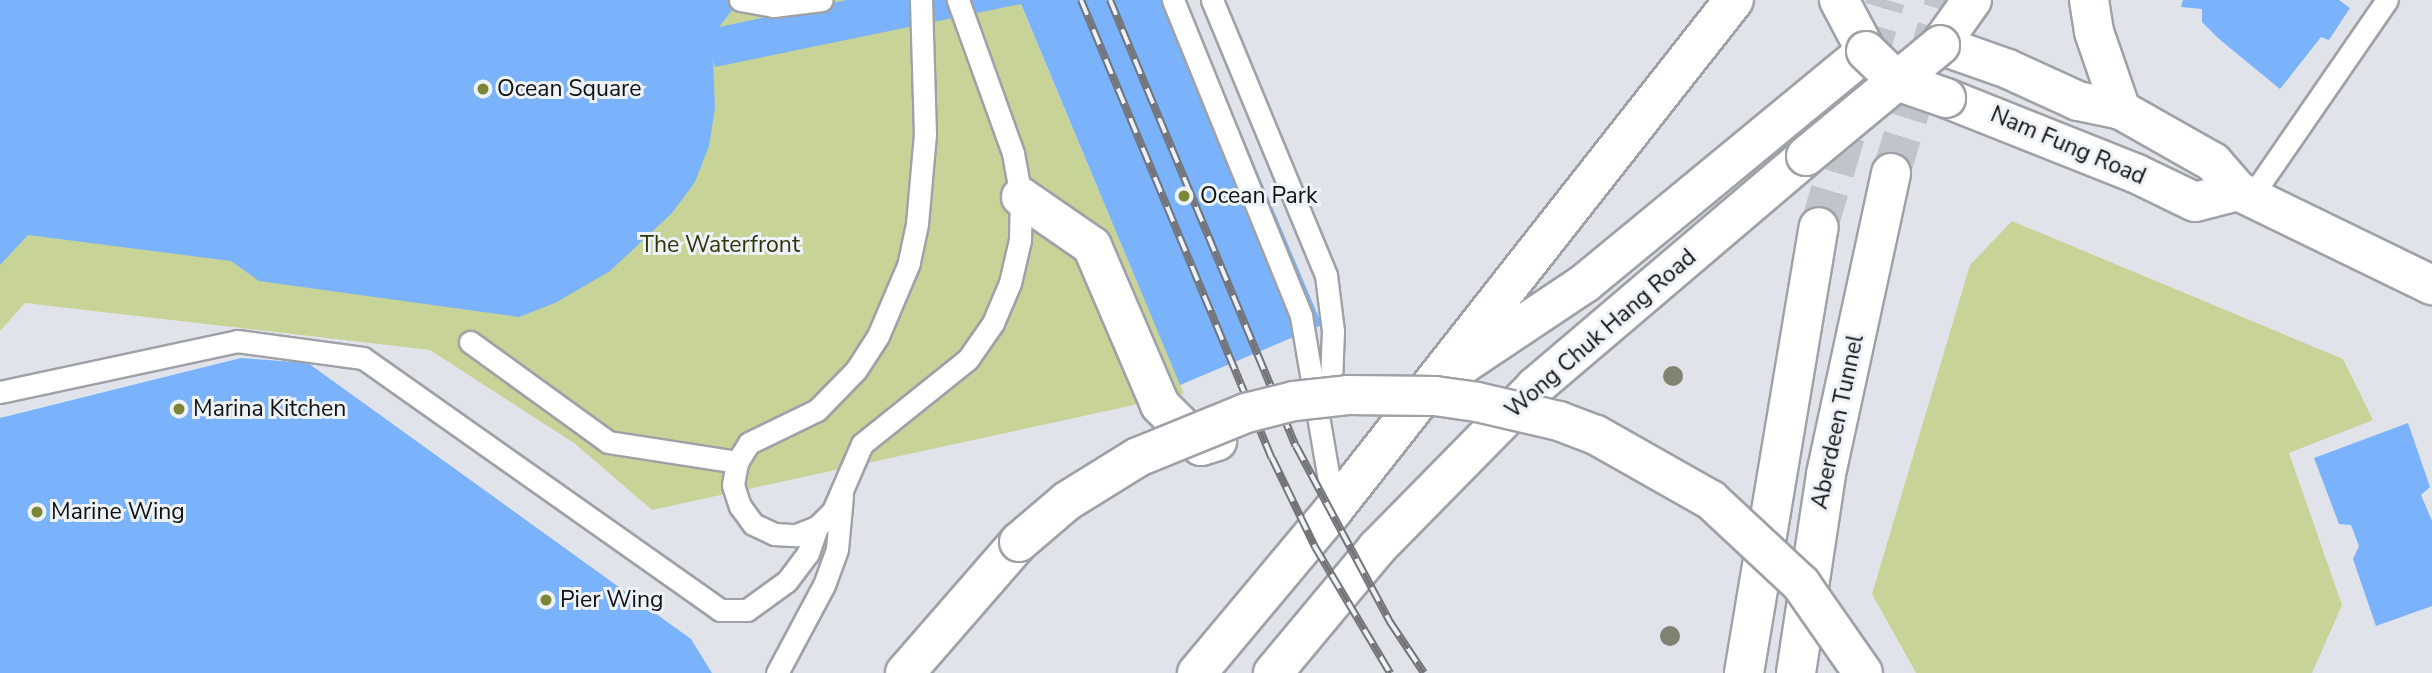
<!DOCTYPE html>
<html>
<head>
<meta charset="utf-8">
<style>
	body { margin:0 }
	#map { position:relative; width:2432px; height:673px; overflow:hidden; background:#e0e4ea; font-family:"Nunito Sans",sans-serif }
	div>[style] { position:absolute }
	.green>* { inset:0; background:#c8d398 }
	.building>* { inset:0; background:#7ab2fc }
	.highway-tunnel>* { height:38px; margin-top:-19px; transform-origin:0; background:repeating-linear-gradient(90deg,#c1c4ca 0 38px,transparent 0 57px) }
	.roads { filter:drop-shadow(2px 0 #9ea2a7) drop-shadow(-2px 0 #9ea2a7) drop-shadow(0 2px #9ea2a7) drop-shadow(0 -2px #9ea2a7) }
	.lane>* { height:21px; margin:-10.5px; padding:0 10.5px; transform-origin:10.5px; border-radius:10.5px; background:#fff }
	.street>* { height:38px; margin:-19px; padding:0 19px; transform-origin:19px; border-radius:19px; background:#fff }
	.secondary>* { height:38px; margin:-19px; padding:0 19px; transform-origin:19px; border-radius:19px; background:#fff }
	.highway>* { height:38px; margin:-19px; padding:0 19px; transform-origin:19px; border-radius:19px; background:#fff }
	.rail>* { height:8px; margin-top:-4px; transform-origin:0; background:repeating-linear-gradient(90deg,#edf2f7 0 16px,#737579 0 32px); box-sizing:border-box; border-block:2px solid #737579 }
	.bridges { filter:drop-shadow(2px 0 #9ea2a7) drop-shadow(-2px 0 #9ea2a7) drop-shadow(0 2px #9ea2a7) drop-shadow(0 -2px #9ea2a7) }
	.secondary-bridge>* { height:38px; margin:-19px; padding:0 19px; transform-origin:19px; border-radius:19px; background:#fff }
	.highway-bridge>* { height:38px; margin:-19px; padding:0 19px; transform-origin:19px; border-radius:19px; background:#fff }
	.trees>* { width:20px; height:20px; margin:-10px; border-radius:50%; background:#7f836f }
	.dots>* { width:19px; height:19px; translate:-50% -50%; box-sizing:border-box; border:4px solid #edf2f7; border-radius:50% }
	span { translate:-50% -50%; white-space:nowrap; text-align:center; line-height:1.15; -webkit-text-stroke:6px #edf2f7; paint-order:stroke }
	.poi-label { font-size:23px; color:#101113 }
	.left { translate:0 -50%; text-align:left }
	.street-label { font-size:23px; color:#101113 }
	.park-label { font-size:23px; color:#2f340a }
</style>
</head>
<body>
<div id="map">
	<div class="green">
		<div style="clip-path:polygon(0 0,1019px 0,1184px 394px,652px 510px,574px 443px,430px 350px,25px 303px,0 331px)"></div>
		<div style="clip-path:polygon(2012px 221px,2343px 359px,2373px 420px,2289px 453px,2342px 605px,2312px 673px,1916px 673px,1872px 594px,1970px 265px)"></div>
	</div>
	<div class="building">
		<div style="clip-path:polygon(0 0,740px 0,719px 27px,847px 0,1185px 0,1322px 325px,1180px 385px,1021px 4px,715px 67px,713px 59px,715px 108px,709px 146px,695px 182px,672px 213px,610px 271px,555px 303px,519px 317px,259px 281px,231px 261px,28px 235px,0 265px)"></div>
		<div style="clip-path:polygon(2183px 0,2339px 0,2350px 8px,2329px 40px,2321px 37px,2280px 89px,2219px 39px,2202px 22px,2202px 9px,2181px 7px)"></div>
		<div style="clip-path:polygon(241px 358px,308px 363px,691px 639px,712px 673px,0 673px,0 418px)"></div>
		<div style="clip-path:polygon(2408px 423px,2430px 487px,2421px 495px,2432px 521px,2432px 606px,2376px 626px,2353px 559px,2359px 546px,2351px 525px,2339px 524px,2314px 458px)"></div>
	</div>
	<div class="highway-tunnel">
		<div style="left:1891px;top:173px;width:181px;rotate:-72.7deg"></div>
		<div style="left:1819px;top:227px;width:237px;rotate:-73.6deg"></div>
	</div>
	<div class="roads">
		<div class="lane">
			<div style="left:740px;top:0;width:34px;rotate:10deg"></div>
			<div style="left:773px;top:6px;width:49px;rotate:-7deg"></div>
			<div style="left:921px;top:0;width:134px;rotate:88.3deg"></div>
			<div style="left:925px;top:134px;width:90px;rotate:95.1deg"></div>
			<div style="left:917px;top:224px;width:40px;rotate:102deg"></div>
			<div style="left:909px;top:263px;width:79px;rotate:113deg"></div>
			<div style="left:878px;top:336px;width:40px;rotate:122.9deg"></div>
			<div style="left:856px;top:370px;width:56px;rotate:134.3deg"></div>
			<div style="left:817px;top:410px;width:76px;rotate:154.1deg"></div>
			<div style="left:749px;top:443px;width:22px;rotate:122deg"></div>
			<div style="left:737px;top:462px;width:23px;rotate:100deg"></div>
			<div style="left:733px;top:485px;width:22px;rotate:72deg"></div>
			<div style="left:740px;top:506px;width:22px;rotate:54deg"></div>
			<div style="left:753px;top:524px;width:23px;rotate:25deg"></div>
			<div style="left:774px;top:534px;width:22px;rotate:3deg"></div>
			<div style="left:796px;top:535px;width:22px;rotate:-21deg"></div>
			<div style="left:817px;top:527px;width:23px;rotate:-45deg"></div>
			<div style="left:833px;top:511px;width:73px;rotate:-66.6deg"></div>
			<div style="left:862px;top:444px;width:136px;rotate:-38.7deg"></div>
			<div style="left:968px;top:359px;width:44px;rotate:-55.2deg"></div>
			<div style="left:993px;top:323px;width:43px;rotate:-67deg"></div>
			<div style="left:1010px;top:283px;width:44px;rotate:-76.9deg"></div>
			<div style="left:1020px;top:240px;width:43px;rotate:-88.7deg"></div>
			<div style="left:1021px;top:197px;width:45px;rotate:-100.3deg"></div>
			<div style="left:1013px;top:153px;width:163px;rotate:-109.8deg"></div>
			<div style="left:1173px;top:0;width:341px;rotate:67.9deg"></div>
			<div style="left:1301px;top:316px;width:196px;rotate:80.3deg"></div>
			<div style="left:1212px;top:0;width:298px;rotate:67.5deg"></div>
			<div style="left:1326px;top:275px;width:56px;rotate:82.9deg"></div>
			<div style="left:1333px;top:331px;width:74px;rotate:92.3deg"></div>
			<div style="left:2251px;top:197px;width:239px;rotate:-55.4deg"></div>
			<div style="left:470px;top:342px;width:170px;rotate:35.9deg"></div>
			<div style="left:608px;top:442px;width:131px;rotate:8.8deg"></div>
			<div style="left:0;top:392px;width:242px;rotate:-12.1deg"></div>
			<div style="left:237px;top:341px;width:127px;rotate:7.7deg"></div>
			<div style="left:363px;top:358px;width:437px;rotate:35.2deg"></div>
			<div style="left:720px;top:610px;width:27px"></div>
			<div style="left:747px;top:610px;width:49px;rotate:-35.9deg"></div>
			<div style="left:787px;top:581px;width:35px;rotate:-53deg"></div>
			<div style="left:808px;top:553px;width:28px;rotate:-71deg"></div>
			<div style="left:777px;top:673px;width:100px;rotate:-61.9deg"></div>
			<div style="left:824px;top:585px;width:38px;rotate:-70deg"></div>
			<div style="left:837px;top:549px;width:53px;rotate:-84.6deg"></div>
		</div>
		<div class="street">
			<div style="left:1021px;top:197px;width:86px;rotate:34.6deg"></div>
			<div style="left:1092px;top:246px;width:173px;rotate:66.8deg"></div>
			<div style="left:1160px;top:405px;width:58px;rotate:45deg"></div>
			<div style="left:1201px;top:446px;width:17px;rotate:-17deg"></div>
		</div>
		<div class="secondary">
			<div style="left:1972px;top:0;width:55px;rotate:125.4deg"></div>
			<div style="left:1940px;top:45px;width:72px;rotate:19.4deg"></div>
			<div style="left:2008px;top:69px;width:77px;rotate:24.6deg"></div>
			<div style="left:2078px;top:101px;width:44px;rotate:11.8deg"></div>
			<div style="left:2121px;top:110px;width:106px;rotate:29.5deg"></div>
			<div style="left:2213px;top:162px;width:38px;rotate:49deg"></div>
			<div style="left:2238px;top:191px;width:216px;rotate:25.9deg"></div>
			<div style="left:2089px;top:0;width:32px;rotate:81deg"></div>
			<div style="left:2094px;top:32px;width:83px;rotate:70.9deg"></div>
			<div style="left:1946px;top:98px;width:206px;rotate:21.7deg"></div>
			<div style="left:2137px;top:174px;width:64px;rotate:25.8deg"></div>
			<div style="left:2195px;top:202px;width:44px;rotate:-14.3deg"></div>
			<div style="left:1452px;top:372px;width:160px;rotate:-33.8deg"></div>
			<div style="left:1585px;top:283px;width:364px;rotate:-39.5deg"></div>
			<div style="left:1866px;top:51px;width:58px;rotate:-117.9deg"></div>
			<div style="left:1197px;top:673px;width:214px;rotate:-50.1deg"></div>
			<div style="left:1334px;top:509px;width:647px;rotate:-51.84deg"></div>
			<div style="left:1273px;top:673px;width:163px;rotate:-50.2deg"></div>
			<div style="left:1377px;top:548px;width:226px;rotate:-45.5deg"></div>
			<div style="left:1535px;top:387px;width:356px;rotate:-40.4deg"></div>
		</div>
		<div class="highway">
			<div style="left:905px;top:673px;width:174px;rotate:-49deg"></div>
			<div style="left:1744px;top:673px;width:452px;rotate:-80.5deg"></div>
			<div style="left:1796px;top:673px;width:201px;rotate:-81.4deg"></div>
			<div style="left:1826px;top:474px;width:308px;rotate:-77.8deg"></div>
		</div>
	</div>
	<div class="rail">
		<div style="left:1081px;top:0;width:496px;rotate:67.4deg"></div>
		<div style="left:1272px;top:458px;width:99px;rotate:64.2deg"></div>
		<div style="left:1315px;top:547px;width:147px;rotate:59.2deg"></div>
		<div style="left:1110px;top:0;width:483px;rotate:67.4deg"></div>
		<div style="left:1296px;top:446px;width:200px;rotate:61.9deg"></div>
		<div style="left:1390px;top:622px;width:61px;rotate:56.3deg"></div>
	</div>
	<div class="bridges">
		<div class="secondary-bridge">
			<div style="left:1866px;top:51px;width:43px;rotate:44.1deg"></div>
			<div style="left:1897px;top:81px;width:52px;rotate:19.1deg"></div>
			<div style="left:1806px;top:156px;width:174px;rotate:-39.6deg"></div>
		</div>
		<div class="highway-bridge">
			<div style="left:1019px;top:542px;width:63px;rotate:-40.5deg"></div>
			<div style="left:1067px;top:501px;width:84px;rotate:-31.8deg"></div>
			<div style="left:1138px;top:457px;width:117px;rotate:-22.2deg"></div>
			<div style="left:1246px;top:413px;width:49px;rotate:-14deg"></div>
			<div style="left:1294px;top:401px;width:54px;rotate:-6.3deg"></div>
			<div style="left:1348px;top:395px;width:87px;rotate:0.7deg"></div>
			<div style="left:1435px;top:396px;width:42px;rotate:8.1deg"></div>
			<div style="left:1477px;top:402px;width:84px;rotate:13deg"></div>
			<div style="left:1559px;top:421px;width:40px;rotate:21deg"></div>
			<div style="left:1596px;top:435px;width:132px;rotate:29.5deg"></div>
			<div style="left:1711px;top:500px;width:123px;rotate:43deg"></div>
			<div style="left:1801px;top:584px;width:108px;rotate:55.1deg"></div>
		</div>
	</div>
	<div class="trees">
		<div style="left:1673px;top:376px"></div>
		<div style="left:1670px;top:636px"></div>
	</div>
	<div class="dots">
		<div style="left:483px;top:89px;background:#7c8735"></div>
		<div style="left:1184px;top:196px;background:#7c8735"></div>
		<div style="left:179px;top:409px;background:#7c8735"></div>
		<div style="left:37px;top:512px;background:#7c8735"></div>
		<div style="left:546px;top:600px;background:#7c8735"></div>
	</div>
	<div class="poi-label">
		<span class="left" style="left:497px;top:89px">Ocean Square</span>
		<span class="left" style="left:1200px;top:196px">Ocean Park</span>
		<span class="left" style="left:193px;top:409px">Marina Kitchen</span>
		<span class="left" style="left:51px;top:512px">Marine Wing</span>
		<span class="left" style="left:560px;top:600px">Pier Wing</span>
	</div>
	<div class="street-label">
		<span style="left:2068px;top:146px;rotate:23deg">Nam Fung Road</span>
		<span style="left:1601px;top:334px;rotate:-41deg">Wong Chuk Hang Road</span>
		<span style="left:1838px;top:422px;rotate:-78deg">Aberdeen Tunnel</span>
	</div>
	<div class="park-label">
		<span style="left:720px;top:245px">The Waterfront</span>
	</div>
</div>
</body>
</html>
